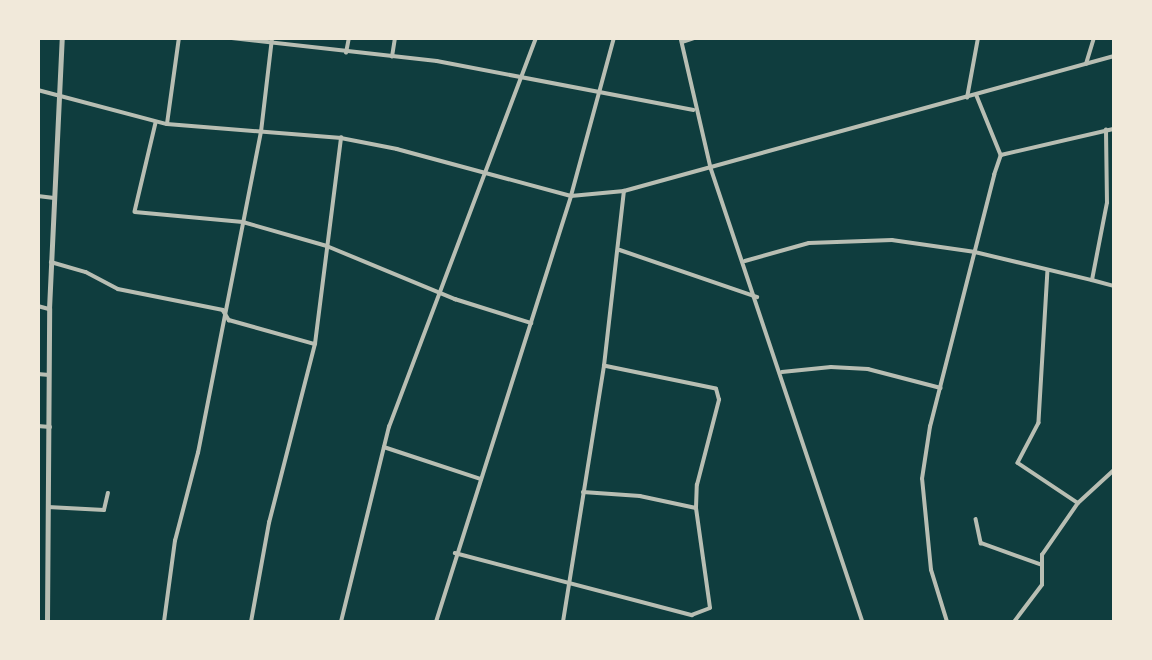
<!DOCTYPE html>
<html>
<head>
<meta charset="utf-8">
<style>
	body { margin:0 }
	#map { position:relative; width:1152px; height:660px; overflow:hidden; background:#0f3d3e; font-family:Cabin,sans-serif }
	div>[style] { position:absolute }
	.minor>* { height:3.5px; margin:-1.75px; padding:0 1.75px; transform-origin:1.75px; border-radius:1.75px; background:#b8beb3 }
	.tertiary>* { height:4.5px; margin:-2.25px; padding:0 2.25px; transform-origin:2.25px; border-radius:2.25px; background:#b8beb3 }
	span { translate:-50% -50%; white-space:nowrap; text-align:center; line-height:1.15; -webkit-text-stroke:7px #f1e9da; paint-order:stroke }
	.frame { position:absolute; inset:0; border:40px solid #f1e9da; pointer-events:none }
</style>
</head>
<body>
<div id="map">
	<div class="minor">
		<div style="left:232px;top:38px;width:206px;rotate:6.4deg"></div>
		<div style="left:437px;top:61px;width:261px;rotate:10.8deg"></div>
		<div style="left:681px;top:38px;width:133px;rotate:77deg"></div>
		<div style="left:711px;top:168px;width:479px;rotate:71.5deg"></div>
		<div style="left:682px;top:42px;width:13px;rotate:-18deg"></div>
		<div style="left:346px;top:53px;width:15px;rotate:-79deg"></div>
		<div style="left:392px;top:57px;width:19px;rotate:-81deg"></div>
		<div style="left:1086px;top:64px;width:27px;rotate:-73deg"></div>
		<div style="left:38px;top:90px;width:133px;rotate:14.8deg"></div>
		<div style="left:167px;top:124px;width:175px;rotate:4.6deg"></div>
		<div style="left:341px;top:138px;width:57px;rotate:11.1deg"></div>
		<div style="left:397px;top:149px;width:180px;rotate:15.1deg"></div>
		<div style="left:571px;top:196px;width:53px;rotate:-5.4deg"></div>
		<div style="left:624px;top:191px;width:508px;rotate:-15.4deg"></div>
		<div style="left:977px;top:96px;width:64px;rotate:67.9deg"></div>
		<div style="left:967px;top:98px;width:61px;rotate:-79.6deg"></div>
		<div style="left:156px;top:123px;width:91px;rotate:103.3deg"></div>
		<div style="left:135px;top:212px;width:108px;rotate:5.3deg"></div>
		<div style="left:243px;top:222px;width:87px;rotate:15.9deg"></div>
		<div style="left:327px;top:246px;width:139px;rotate:22.5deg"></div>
		<div style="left:455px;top:299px;width:80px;rotate:17.5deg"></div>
		<div style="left:167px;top:124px;width:87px;rotate:-82.1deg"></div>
		<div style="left:38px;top:196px;width:16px;rotate:7deg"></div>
		<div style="left:620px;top:250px;width:145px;rotate:18.9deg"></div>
		<div style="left:745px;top:261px;width:66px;rotate:-15.7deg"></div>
		<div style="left:809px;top:243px;width:83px;rotate:-2.1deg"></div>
		<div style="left:892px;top:240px;width:84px;rotate:8.2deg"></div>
		<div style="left:975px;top:252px;width:120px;rotate:13.5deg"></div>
		<div style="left:1092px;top:280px;width:78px;rotate:-79deg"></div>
		<div style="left:1107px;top:203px;width:73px;rotate:-90.8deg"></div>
		<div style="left:51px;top:262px;width:36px;rotate:16deg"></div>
		<div style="left:86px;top:272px;width:36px;rotate:28deg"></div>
		<div style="left:118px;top:289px;width:107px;rotate:11.3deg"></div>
		<div style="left:223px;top:310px;width:12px;rotate:59deg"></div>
		<div style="left:229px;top:320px;width:89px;rotate:15.6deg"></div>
		<div style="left:1048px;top:270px;width:153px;rotate:93.4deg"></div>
		<div style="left:1039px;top:423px;width:45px;rotate:117.7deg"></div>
		<div style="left:1018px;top:463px;width:72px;rotate:33.7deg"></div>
		<div style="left:1078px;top:503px;width:49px;rotate:-42.5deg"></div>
		<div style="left:1092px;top:280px;width:23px;rotate:15deg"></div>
		<div style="left:38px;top:306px;width:11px;rotate:15deg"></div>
		<div style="left:782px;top:372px;width:49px;rotate:-5.8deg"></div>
		<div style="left:831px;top:367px;width:37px;rotate:3deg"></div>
		<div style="left:868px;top:369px;width:75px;rotate:14.6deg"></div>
		<div style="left:38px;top:374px;width:11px;rotate:5deg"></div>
		<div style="left:38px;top:426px;width:12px;rotate:5deg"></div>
		<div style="left:384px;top:447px;width:102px;rotate:18.3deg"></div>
		<div style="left:583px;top:492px;width:57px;rotate:4deg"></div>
		<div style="left:640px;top:496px;width:57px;rotate:12.1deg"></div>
		<div style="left:48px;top:507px;width:56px;rotate:3.1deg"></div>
		<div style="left:104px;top:510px;width:17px;rotate:-77deg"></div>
		<div style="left:976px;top:519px;width:25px;rotate:78deg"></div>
		<div style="left:981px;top:543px;width:63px;rotate:19.6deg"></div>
		<div style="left:455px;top:553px;width:245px;rotate:14.7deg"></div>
		<div style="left:692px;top:615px;width:19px;rotate:-21deg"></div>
		<div style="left:710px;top:608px;width:101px;rotate:-98deg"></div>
		<div style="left:696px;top:508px;width:23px;rotate:-88deg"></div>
		<div style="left:697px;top:485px;width:88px;rotate:-75.5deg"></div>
		<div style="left:719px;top:400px;width:11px;rotate:-105deg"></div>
		<div style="left:716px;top:389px;width:114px;rotate:-168.4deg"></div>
		<div style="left:164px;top:622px;width:82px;rotate:-82.3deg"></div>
		<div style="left:175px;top:541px;width:91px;rotate:-75.4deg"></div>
		<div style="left:198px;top:453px;width:327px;rotate:-78.9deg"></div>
		<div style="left:261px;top:132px;width:95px;rotate:-83.3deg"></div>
		<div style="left:251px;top:622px;width:101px;rotate:-79.7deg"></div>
		<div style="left:269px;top:523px;width:185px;rotate:-75.6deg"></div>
		<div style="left:315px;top:344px;width:208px;rotate:-82.8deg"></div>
		<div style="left:341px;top:622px;width:201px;rotate:-76.2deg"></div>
		<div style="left:389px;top:427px;width:416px;rotate:-69.3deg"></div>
		<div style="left:436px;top:622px;width:447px;rotate:-72.4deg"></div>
		<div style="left:571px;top:196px;width:164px;rotate:-74.8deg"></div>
		<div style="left:563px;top:622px;width:259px;rotate:-80.9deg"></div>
		<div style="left:604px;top:366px;width:176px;rotate:-83.5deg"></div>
		<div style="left:947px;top:622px;width:54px;rotate:-107.1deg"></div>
		<div style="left:931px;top:570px;width:91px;rotate:-95.6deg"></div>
		<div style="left:922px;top:479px;width:53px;rotate:-81.3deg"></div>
		<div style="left:930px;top:427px;width:260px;rotate:-75.7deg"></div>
		<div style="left:994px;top:175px;width:21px;rotate:-71deg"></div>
		<div style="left:1001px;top:155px;width:116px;rotate:-13deg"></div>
		<div style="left:1014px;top:622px;width:46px;rotate:-52.9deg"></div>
		<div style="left:1042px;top:585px;width:30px;rotate:-90deg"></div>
		<div style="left:1042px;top:555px;width:63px;rotate:-55.3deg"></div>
	</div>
	<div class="tertiary">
		<div style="left:47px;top:622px;width:313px;rotate:-89.6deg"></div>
		<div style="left:49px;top:309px;width:271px;rotate:-87.3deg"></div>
	</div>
	<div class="frame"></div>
</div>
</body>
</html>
